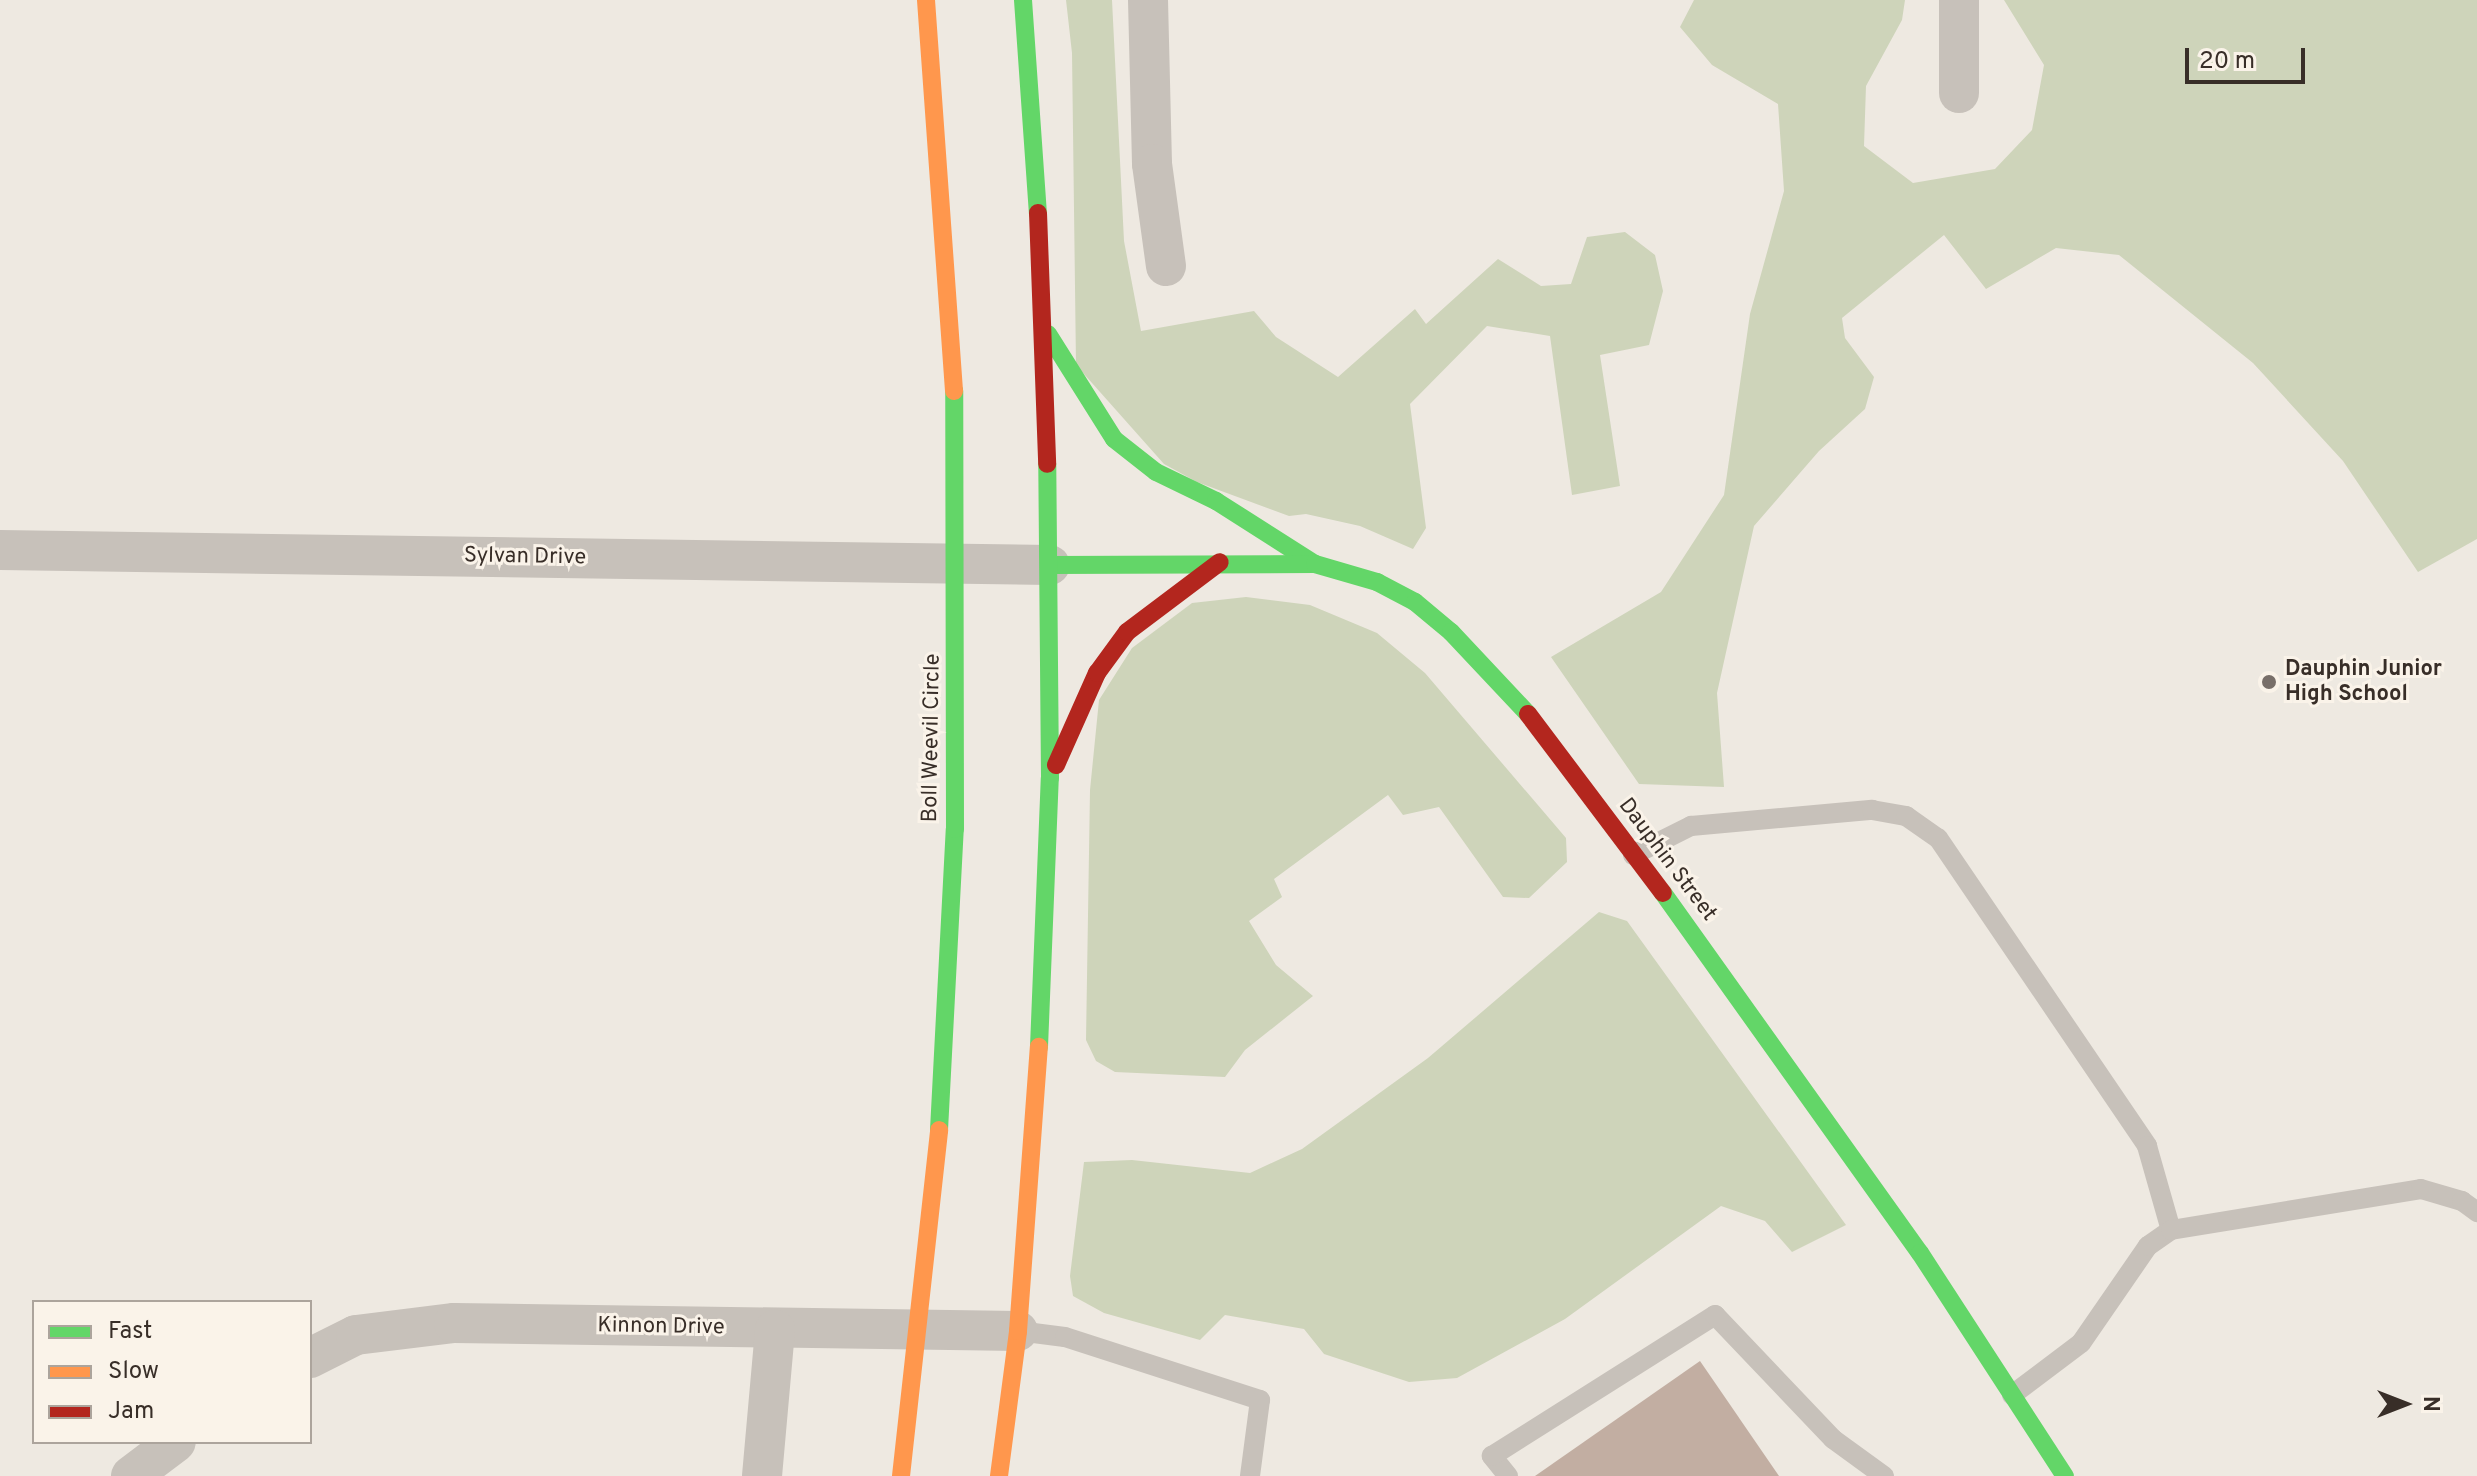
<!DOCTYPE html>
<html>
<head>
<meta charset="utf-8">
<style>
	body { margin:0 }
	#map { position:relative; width:2477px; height:1476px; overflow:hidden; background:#eee9e1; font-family:Overpass,sans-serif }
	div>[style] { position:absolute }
	.green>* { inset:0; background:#ced4ba }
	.building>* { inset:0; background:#c2aea2 }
	.lane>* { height:20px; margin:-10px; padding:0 10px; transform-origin:10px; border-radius:10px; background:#c7c1ba }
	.street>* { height:40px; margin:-20px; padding:0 20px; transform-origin:20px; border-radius:20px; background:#c7c1ba }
	.fast>* { height:18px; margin:-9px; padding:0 9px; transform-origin:9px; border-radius:9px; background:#63d668 }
	.slow>* { height:18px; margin:-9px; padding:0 9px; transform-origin:9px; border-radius:9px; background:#ff974d }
	.jam>* { height:18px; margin:-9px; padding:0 9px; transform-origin:9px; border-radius:9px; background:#b3261e }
	.dots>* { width:22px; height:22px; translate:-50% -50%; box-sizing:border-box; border:4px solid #faf3e9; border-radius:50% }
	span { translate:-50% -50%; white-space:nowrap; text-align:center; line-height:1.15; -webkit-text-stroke:6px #faf3e9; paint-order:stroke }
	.street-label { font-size:22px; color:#382e28 }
	.poi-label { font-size:22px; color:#382e28; font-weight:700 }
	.left { translate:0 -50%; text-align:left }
	.legend { position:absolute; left:32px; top:1300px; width:280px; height:144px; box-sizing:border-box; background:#faf3e9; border:2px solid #aca49c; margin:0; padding:10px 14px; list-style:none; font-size:24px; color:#382e28 }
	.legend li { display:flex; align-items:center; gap:16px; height:40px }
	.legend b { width:40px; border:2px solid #aca49c }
	.north { position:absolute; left:2365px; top:1364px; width:80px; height:80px; -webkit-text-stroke:6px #faf3e9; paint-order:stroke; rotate:90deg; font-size:22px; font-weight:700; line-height:32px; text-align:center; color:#382e28 }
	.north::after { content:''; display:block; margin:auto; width:28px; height:36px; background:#382e28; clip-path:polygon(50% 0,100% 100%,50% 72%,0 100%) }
	.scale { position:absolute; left:2185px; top:48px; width:120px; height:36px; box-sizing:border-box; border:4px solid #382e28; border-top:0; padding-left:10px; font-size:24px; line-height:28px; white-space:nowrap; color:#382e28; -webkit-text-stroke:6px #faf3e9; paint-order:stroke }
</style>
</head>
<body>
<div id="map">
	<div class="green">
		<div style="clip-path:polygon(1066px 0,1112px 0,1124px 241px,1141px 331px,1254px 311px,1276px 337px,1338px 377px,1415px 309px,1426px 324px,1498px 259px,1541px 286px,1571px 284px,1587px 237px,1625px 232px,1655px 255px,1663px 291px,1649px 345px,1600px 355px,1620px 486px,1572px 495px,1550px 336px,1487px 326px,1410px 404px,1426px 528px,1413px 549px,1360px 526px,1306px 514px,1289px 516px,1197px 482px,1164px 464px,1076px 365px,1072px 53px)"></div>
		<div style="clip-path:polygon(1694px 0,1905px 0,1902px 20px,1866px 86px,1864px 146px,1913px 183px,1995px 169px,2032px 130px,2044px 65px,2004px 0,2477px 0,2477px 539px,2418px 572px,2343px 461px,2253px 363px,2119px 255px,2056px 248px,1986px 289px,1944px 235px,1842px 318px,1845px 338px,1874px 377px,1865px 409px,1819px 451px,1754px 526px,1717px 693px,1724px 787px,1639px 784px,1551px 657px,1661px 592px,1724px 495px,1750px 314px,1784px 191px,1778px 104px,1712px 65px,1680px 27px)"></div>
		<div style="clip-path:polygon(1246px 597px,1310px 605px,1377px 633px,1425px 673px,1566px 838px,1567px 862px,1529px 898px,1503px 897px,1439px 807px,1403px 815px,1388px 795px,1274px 879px,1282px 897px,1249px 921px,1276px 965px,1313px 996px,1245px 1050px,1225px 1077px,1115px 1072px,1096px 1061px,1086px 1040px,1090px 790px,1099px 700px,1132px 648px,1192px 603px)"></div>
		<div style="clip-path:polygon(1599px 912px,1627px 921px,1846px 1225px,1792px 1252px,1765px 1221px,1721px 1206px,1565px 1319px,1457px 1378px,1409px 1382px,1324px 1354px,1304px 1329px,1225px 1315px,1200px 1340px,1104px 1313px,1073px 1296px,1070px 1276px,1084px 1162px,1132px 1160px,1250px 1173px,1302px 1149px,1428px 1058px)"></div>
	</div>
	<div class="building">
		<div style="clip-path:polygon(1700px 1361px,1779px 1476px,1535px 1476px)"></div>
	</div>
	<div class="lane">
		<div style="left:1633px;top:855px;width:65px;rotate:-26.6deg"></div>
		<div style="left:1691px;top:826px;width:182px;rotate:-5.1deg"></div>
		<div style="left:1872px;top:810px;width:35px;rotate:10deg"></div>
		<div style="left:1906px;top:816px;width:39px;rotate:35deg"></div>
		<div style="left:1938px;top:838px;width:372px;rotate:55.8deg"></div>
		<div style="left:2147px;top:1146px;width:87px;rotate:74.1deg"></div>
		<div style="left:1018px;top:1331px;width:47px;rotate:7.3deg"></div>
		<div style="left:1065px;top:1337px;width:205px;rotate:17.9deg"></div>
		<div style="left:1260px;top:1400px;width:77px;rotate:97.5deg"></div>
		<div style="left:2012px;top:1395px;width:86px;rotate:-37deg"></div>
		<div style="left:2081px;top:1343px;width:118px;rotate:-55.4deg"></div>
		<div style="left:2148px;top:1246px;width:28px;rotate:-35deg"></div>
		<div style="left:2171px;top:1230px;width:253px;rotate:-9.3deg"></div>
		<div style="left:2421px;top:1189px;width:43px;rotate:16.3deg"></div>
		<div style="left:2462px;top:1201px;width:19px;rotate:36deg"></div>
		<div style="left:1508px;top:1476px;width:26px;rotate:-129deg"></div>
		<div style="left:1492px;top:1456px;width:264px;rotate:-32.3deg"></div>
		<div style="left:1715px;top:1315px;width:171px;rotate:46.4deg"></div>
		<div style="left:1833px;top:1439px;width:63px;rotate:36deg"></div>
	</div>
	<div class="street">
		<div style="left:1148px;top:0;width:164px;rotate:88.6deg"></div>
		<div style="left:1152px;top:164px;width:103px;rotate:82.2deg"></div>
		<div style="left:1959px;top:0;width:93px;rotate:90deg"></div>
		<div style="left:0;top:550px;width:1050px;rotate:0.82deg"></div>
		<div style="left:310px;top:1358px;width:51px;rotate:-26.6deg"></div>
		<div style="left:356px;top:1335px;width:99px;rotate:-7deg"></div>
		<div style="left:454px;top:1323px;width:564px;rotate:0.81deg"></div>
		<div style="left:131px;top:1476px;width:56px;rotate:-37.1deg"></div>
		<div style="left:762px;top:1476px;width:147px;rotate:-84.9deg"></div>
	</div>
	<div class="fast">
		<div style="left:1023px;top:0;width:214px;rotate:86deg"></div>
		<div style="left:1048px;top:334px;width:124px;rotate:57.8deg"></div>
		<div style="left:1114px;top:439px;width:53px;rotate:38.2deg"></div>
		<div style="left:1156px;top:472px;width:67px;rotate:25.8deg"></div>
		<div style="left:1216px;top:501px;width:117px;rotate:32.5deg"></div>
		<div style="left:1050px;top:565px;width:265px;rotate:-0.2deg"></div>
		<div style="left:1315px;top:564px;width:65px;rotate:16.2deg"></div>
		<div style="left:1377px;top:582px;width:43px;rotate:27.8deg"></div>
		<div style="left:1415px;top:602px;width:47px;rotate:39.8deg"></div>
		<div style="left:1451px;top:632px;width:112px;rotate:46.8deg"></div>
		<div style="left:1663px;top:893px;width:442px;rotate:54.5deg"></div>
		<div style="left:1920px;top:1253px;width:266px;rotate:57deg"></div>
		<div style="left:1039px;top:1047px;width:269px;rotate:-87.7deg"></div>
		<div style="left:1050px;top:778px;width:314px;rotate:-90.5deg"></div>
		<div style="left:939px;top:1130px;width:301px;rotate:-87deg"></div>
		<div style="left:955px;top:829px;width:438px;rotate:-90.1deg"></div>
	</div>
	<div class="slow">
		<div style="left:926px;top:0;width:392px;rotate:85.9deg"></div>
		<div style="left:901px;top:1476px;width:348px;rotate:-83.7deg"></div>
		<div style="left:999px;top:1476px;width:146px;rotate:-82.5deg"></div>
		<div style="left:1018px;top:1331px;width:285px;rotate:-85.8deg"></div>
	</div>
	<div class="jam">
		<div style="left:1038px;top:213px;width:251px;rotate:87.9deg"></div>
		<div style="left:1528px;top:714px;width:224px;rotate:53deg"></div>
		<div style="left:1056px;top:765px;width:101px;rotate:-66deg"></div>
		<div style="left:1097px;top:673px;width:51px;rotate:-53.8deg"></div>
		<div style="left:1127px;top:632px;width:116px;rotate:-37deg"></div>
	</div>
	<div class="dots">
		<div style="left:2269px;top:682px;background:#786f69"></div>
	</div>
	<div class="street-label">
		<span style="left:525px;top:557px;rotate:1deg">Sylvan Drive</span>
		<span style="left:932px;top:738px;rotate:-89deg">Boll Weevil Circle</span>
		<span style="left:1667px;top:860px;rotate:53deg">Dauphin Street</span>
		<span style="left:661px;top:1327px;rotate:1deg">Kinnon Drive</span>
	</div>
	<div class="poi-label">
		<span class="left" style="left:2285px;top:682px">Dauphin Junior<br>High School</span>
	</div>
	<ul class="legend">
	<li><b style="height:10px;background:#63d668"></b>Fast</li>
	<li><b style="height:10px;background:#ff974d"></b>Slow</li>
	<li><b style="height:10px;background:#b3261e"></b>Jam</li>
	</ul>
	<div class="north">N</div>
	<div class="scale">20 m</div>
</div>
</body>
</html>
